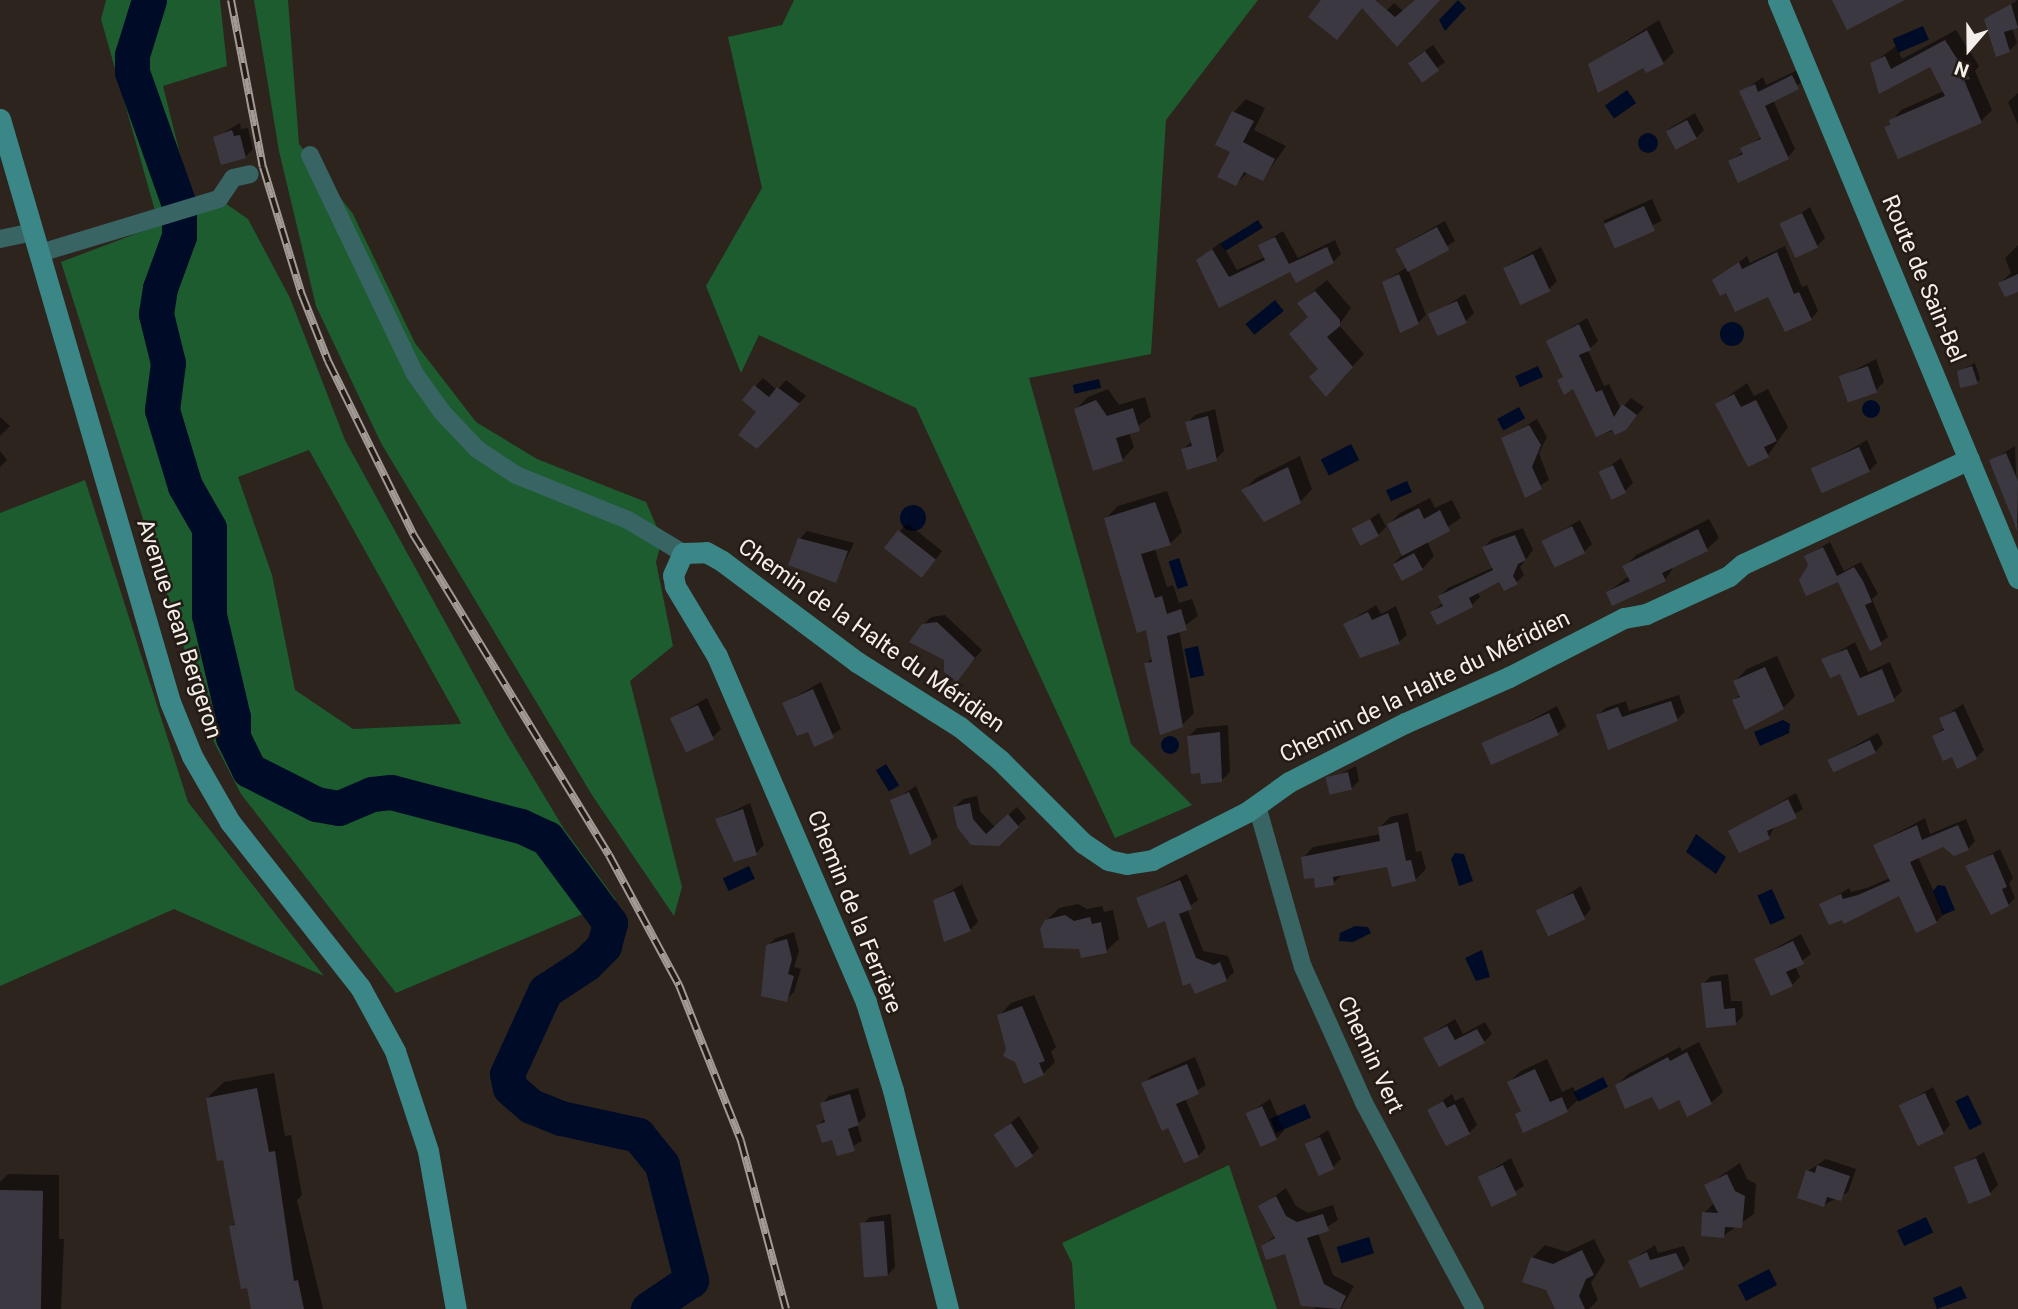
<!DOCTYPE html>
<html>
<head>
<meta charset="utf-8">
<style>
	body { margin:0 }
	#map { position:relative; width:2018px; height:1309px; overflow:hidden; background:#2d241e; font-family:Roboto,sans-serif }
	div>[style] { position:absolute }
	.green>* { inset:0; background:#1c5c2f }
	.water>* { inset:0; background:#000c27; transform-origin:0 0 }
	.round { border-radius:50% }
	.shadow>* { inset:0; background:#0007; transform-origin:0 0 }
	.river>* { height:35px; margin:-17.5px; padding:0 17.5px; transform-origin:17.5px; border-radius:17.5px; background:#000c27 }
	.building>* { inset:0; background:#3c3842; transform-origin:0 0 }
	.street>* { height:18px; margin:-9px; padding:0 9px; transform-origin:9px; border-radius:9px; background:#386464 }
	.secondary>* { height:21px; margin:-10.5px; padding:0 10.5px; transform-origin:10.5px; border-radius:10.5px; background:#3b8687 }
	.rail>* { height:8px; margin-top:-4px; transform-origin:0; background:repeating-linear-gradient(90deg,#241b15 0 16px,#a19a95 0 32px); box-sizing:border-box; border-block:2px solid #a19a95 }
	span { translate:-50% -50%; white-space:nowrap; text-align:center; line-height:1.15; -webkit-text-stroke:5px #241b15; paint-order:stroke }
	.street-label { font-size:23px; color:#f5efeb }
	.north { position:absolute; left:1934px; top:14px; width:70px; height:70px; -webkit-text-stroke:5px #241b15; paint-order:stroke; rotate:200deg; font-size:19px; font-weight:700; line-height:28px; text-align:center; color:#f5efeb }
	.north::after { content:''; display:block; margin:auto; width:24px; height:32px; background:#f5efeb; clip-path:polygon(50% 0,100% 100%,50% 72%,0 100%) }
</style>
</head>
<body>
<div id="map">
	<div class="green">
		<div style="clip-path:polygon(evenodd,106px 0,220px 0,227px 66px,163px 86px,192px 202px,219px 199px,248px 219px,290px 298px,345px 440px,504px 729px,564px 829px,616px 900px,396px 993px,241px 794px,214px 742px,61px 262px,159px 225px,101px 19px,106px 0,309px 450px,461px 723px,460px 724px,353px 729px,295px 690px,272px 575px,238px 477px,309px 450px)"></div>
		<div style="clip-path:polygon(254px 0,288px 0,299px 144px,353px 214px,415px 343px,476px 422px,537px 459px,646px 502px,662px 539px,656px 562px,673px 646px,630px 681px,682px 887px,674px 916px,592px 795px,381px 443px,316px 306px,279px 151px)"></div>
		<div style="clip-path:polygon(794px 0,1258px 0,1166px 120px,1151px 354px,1029px 378px,1131px 744px,1192px 805px,1115px 838px,916px 408px,759px 335px,741px 373px,706px 286px,762px 188px,728px 37px,782px 25px)"></div>
		<div style="clip-path:polygon(85px 480px,188px 802px,324px 976px,174px 909px,0 986px,0 513px)"></div>
		<div style="clip-path:polygon(1229px 1165px,1277px 1309px,1075px 1309px,1072px 1263px,1062px 1243px)"></div>
	</div>
	<div class="water">
		<div style="clip-path:polygon(1458px 0,1466px 8px,1445px 31px,1439px 20px)"></div>
		<div style="left:1923px;top:26px;width:15px;height:33px;rotate:67deg"></div>
		<div style="left:1627px;top:90px;width:16px;height:27px;rotate:55deg"></div>
		<div class="round" style="left:1638px;top:133px;width:20px;height:20px"></div>
		<div style="left:1258px;top:220px;width:9px;height:44px;rotate:58deg"></div>
		<div style="left:1275px;top:300px;width:14px;height:38px;rotate:51deg"></div>
		<div class="round" style="left:1720px;top:322px;width:24px;height:24px"></div>
		<div style="left:1538px;top:366px;width:12px;height:25px;rotate:66deg"></div>
		<div style="left:1099px;top:379px;width:9px;height:27px;rotate:77deg"></div>
		<div class="round" style="left:1862px;top:400px;width:18px;height:18px"></div>
		<div style="left:1519px;top:407px;width:13px;height:25px;rotate:61deg"></div>
		<div style="left:1351px;top:444px;width:18px;height:34px;rotate:63deg"></div>
		<div style="left:1407px;top:481px;width:12px;height:23px;rotate:66deg"></div>
		<div class="round" style="left:900px;top:505px;width:26px;height:26px"></div>
		<div style="left:1179px;top:558px;width:29px;height:11px;rotate:72deg"></div>
		<div style="left:1198px;top:646px;width:30px;height:14px;rotate:78deg"></div>
		<div style="clip-path:polygon(1783px 720px,1790px 724px,1789px 733px,1760px 746px,1754px 732px)"></div>
		<div class="round" style="left:1161px;top:736px;width:18px;height:18px"></div>
		<div style="left:886px;top:764px;width:25px;height:12px;rotate:58deg"></div>
		<div style="clip-path:polygon(1696px 834px,1726px 857px,1716px 874px,1686px 852px)"></div>
		<div style="clip-path:polygon(1455px 853px,1464px 854px,1473px 881px,1459px 886px,1451px 859px)"></div>
		<div style="left:749px;top:866px;width:14px;height:29px;rotate:65deg"></div>
		<div style="clip-path:polygon(1938px 885px,1945px 886px,1955px 910px,1943px 915px,1933px 891px)"></div>
		<div style="left:1772px;top:889px;width:32px;height:16px;rotate:66deg"></div>
		<div style="clip-path:polygon(1355px 926px,1368px 927px,1371px 933px,1353px 942px,1339px 941px,1340px 933px)"></div>
		<div style="clip-path:polygon(1482px 950px,1490px 977px,1476px 981px,1465px 958px)"></div>
		<div style="left:1603px;top:1077px;width:11px;height:33px;rotate:63deg"></div>
		<div style="left:1968px;top:1095px;width:32px;height:14px;rotate:64deg"></div>
		<div style="left:1305px;top:1104px;width:15px;height:38px;rotate:67deg"></div>
		<div style="left:1926px;top:1217px;width:17px;height:32px;rotate:65deg"></div>
		<div style="left:1369px;top:1237px;width:17px;height:34px;rotate:73deg"></div>
		<div style="left:1769px;top:1269px;width:18px;height:35px;rotate:63deg"></div>
		<div style="clip-path:polygon(1961px 1286px,1967px 1298px,1937px 1309px,1933px 1298px)"></div>
	</div>
	<div class="shadow">
		<div style="clip-path:polygon(1416px 0,1438px 0,1404px 37px,1387px 10px,1394px 3px,1403px 11px)"></div>
		<div style="clip-path:polygon(2018px 0,2018px 26px,2012px 28px,2017px 43px,2009px 51px,1986px 19px)"></div>
		<div style="clip-path:polygon(1659px 20px,1674px 52px,1663px 63px,1590px 64px)"></div>
		<div style="clip-path:polygon(1956px 30px,1979px 66px,1975px 71px,1992px 110px,1981px 121px,1886px 128px,1901px 110px,1944px 91px,1931px 64px,1880px 91px,1872px 64px,1896px 46px,1902px 59px)"></div>
		<div style="left:1433px;top:45px;width:21px;height:29px;rotate:55deg"></div>
		<div style="clip-path:polygon(1800px 69px,1805px 80px,1773px 100px,1795px 149px,1788px 157px,1730px 162px,1762px 136px,1741px 92px,1763px 77px,1766px 85px)"></div>
		<div style="clip-path:polygon(2018px 93px,2018px 125px,2008px 102px)"></div>
		<div style="clip-path:polygon(1246px 99px,1265px 108px,1254px 130px,1286px 146px,1263px 179px,1248px 172px,1236px 184px,1232px 151px,1218px 144px,1234px 112px)"></div>
		<div style="clip-path:polygon(1695px 113px,1704px 130px,1696px 138px,1667px 130px)"></div>
		<div style="clip-path:polygon(240px 123px,241px 129px,248px 128px,253px 149px,245px 157px,215px 138px)"></div>
		<div style="left:1652px;top:199px;width:24px;height:53px;rotate:66deg"></div>
		<div style="clip-path:polygon(1810px 207px,1825px 238px,1817px 246px,1783px 225px)"></div>
		<div style="clip-path:polygon(1445px 221px,1455px 241px,1408px 269px,1426px 315px,1418px 323px,1384px 282px,1407px 267px,1397px 248px)"></div>
		<div style="clip-path:polygon(1283px 231px,1298px 258px,1335px 240px,1341px 254px,1333px 262px,1290px 270px,1220px 305px,1198px 260px,1221px 242px,1237px 270px,1265px 257px,1260px 245px)"></div>
		<div style="clip-path:polygon(2018px 245px,2018px 290px,2000px 283px,2011px 273px,2005px 258px)"></div>
		<div style="clip-path:polygon(1785px 246px,1802px 287px,1807px 285px,1818px 311px,1811px 319px,1769px 294px,1727px 291px,1714px 281px,1747px 256px,1750px 263px)"></div>
		<div style="clip-path:polygon(1541px 247px,1557px 281px,1549px 289px,1505px 267px)"></div>
		<div style="clip-path:polygon(1327px 280px,1351px 308px,1339px 325px,1364px 354px,1326px 395px,1310px 316px,1299px 303px)"></div>
		<div style="clip-path:polygon(1465px 294px,1474px 313px,1466px 321px,1430px 316px)"></div>
		<div style="clip-path:polygon(1587px 318px,1598px 341px,1588px 350px,1604px 386px,1609px 384px,1621px 409px,1631px 398px,1644px 407px,1626px 428px,1597px 435px,1574px 387px,1559px 381px,1564px 376px,1548px 341px)"></div>
		<div style="clip-path:polygon(1876px 359px,1884px 382px,1876px 390px,1841px 377px)"></div>
		<div style="clip-path:polygon(1975px 363px,1980px 379px,1977px 382px,1959px 371px)"></div>
		<div style="clip-path:polygon(763px 378px,777px 390px,786px 380px,806px 396px,757px 447px,758px 411px,744px 399px)"></div>
		<div style="clip-path:polygon(1747px 383px,1754px 396px,1768px 389px,1788px 427px,1768px 455px,1749px 465px,1717px 404px)"></div>
		<div style="clip-path:polygon(1108px 389px,1119px 405px,1145px 397px,1151px 417px,1129px 432px,1134px 447px,1122px 460px,1076px 409px,1088px 397px)"></div>
		<div style="clip-path:polygon(1215px 409px,1224px 451px,1216px 459px,1183px 450px,1191px 442px,1187px 423px,1195px 415px)"></div>
		<div style="clip-path:polygon(0 417px,10px 426px,0 436px)"></div>
		<div style="clip-path:polygon(1537px 419px,1547px 437px,1539px 453px,1549px 480px,1525px 495px,1503px 439px)"></div>
		<div style="clip-path:polygon(1867px 440px,1877px 463px,1869px 471px,1814px 470px)"></div>
		<div style="clip-path:polygon(2015px 446px,2018px 523px,2014px 525px,1991px 461px)"></div>
		<div style="clip-path:polygon(0 451px,7px 460px,0 467px)"></div>
		<div style="clip-path:polygon(1300px 456px,1312px 489px,1300px 502px,1244px 490px,1256px 478px)"></div>
		<div style="clip-path:polygon(1621px 458px,1633px 483px,1625px 491px,1601px 472px)"></div>
		<div style="clip-path:polygon(1167px 491px,1182px 532px,1170px 544px,1155px 549px,1167px 587px,1173px 585px,1179px 603px,1192px 599px,1198px 616px,1179px 630px,1194px 713px,1182px 725px,1146px 664px,1153px 657px,1147px 628px,1106px 518px,1118px 506px)"></div>
		<div style="clip-path:polygon(1430px 498px,1435px 508px,1452px 500px,1461px 518px,1427px 541px,1434px 556px,1422px 569px,1394px 563px,1403px 554px,1389px 524px,1400px 513px)"></div>
		<div style="clip-path:polygon(1379px 513px,1386px 527px,1378px 535px,1354px 530px)"></div>
		<div style="clip-path:polygon(1709px 519px,1719px 538px,1707px 549px,1675px 565px,1665px 580px,1608px 592px,1629px 576px,1625px 567px,1636px 555px)"></div>
		<div style="clip-path:polygon(1580px 520px,1592px 544px,1584px 552px,1544px 541px)"></div>
		<div style="clip-path:polygon(907px 523px,942px 551px,929px 568px,886px 548px)"></div>
		<div style="clip-path:polygon(1523px 528px,1533px 550px,1520px 567px,1524px 575px,1516px 583px,1500px 580px,1477px 592px,1480px 597px,1472px 605px,1438px 623px,1432px 612px,1443px 603px,1440px 596px,1448px 588px,1494px 567px,1484px 547px,1492px 539px)"></div>
		<div style="clip-path:polygon(807px 531px,854px 543px,835px 581px,800px 539px)"></div>
		<div style="clip-path:polygon(1830px 542px,1844px 571px,1861px 562px,1878px 594px,1872px 599px,1888px 637px,1871px 649px,1839px 579px,1810px 565px,1806px 556px)"></div>
		<div style="clip-path:polygon(1376px 605px,1381px 614px,1396px 606px,1407px 635px,1399px 642px,1345px 624px)"></div>
		<div style="clip-path:polygon(945px 615px,982px 650px,957px 680px,923px 625px,931px 617px)"></div>
		<div style="clip-path:polygon(1855px 642px,1868px 672px,1890px 662px,1902px 691px,1894px 699px,1824px 660px)"></div>
		<div style="clip-path:polygon(1777px 656px,1795px 696px,1783px 708px,1734px 700px,1741px 694px,1735px 681px,1747px 669px)"></div>
		<div style="clip-path:polygon(821px 682px,841px 729px,815px 745px,809px 729px,784px 703px)"></div>
		<div style="clip-path:polygon(1679px 695px,1685px 712px,1677px 719px,1609px 748px,1598px 716px,1605px 708px,1626px 701px,1629px 711px)"></div>
		<div style="clip-path:polygon(707px 698px,721px 729px,713px 737px,672px 718px)"></div>
		<div style="clip-path:polygon(1963px 704px,1984px 750px,1976px 758px,1953px 755px,1934px 736px,1945px 727px,1941px 718px)"></div>
		<div style="clip-path:polygon(1557px 706px,1566px 726px,1558px 733px,1485px 745px)"></div>
		<div style="clip-path:polygon(1228px 725px,1230px 772px,1222px 780px,1201px 771px,1189px 736px,1197px 728px)"></div>
		<div style="clip-path:polygon(1878px 733px,1883px 744px,1875px 752px,1829px 760px)"></div>
		<div style="clip-path:polygon(1356px 766px,1359px 781px,1351px 789px,1328px 780px)"></div>
		<div style="clip-path:polygon(916px 786px,938px 837px,911px 853px,892px 801px)"></div>
		<div style="clip-path:polygon(1796px 793px,1803px 809px,1775px 826px,1769px 837px,1731px 831px)"></div>
		<div style="clip-path:polygon(977px 796px,980px 811px,995px 827px,1017px 807px,1026px 818px,998px 844px,972px 843px,955px 807px,963px 799px)"></div>
		<div style="clip-path:polygon(750px 803px,764px 845px,756px 853px,717px 819px)"></div>
		<div style="clip-path:polygon(1408px 813px,1416px 852px,1421px 851px,1426px 869px,1415px 880px,1388px 865px,1343px 874px,1333px 883px,1315px 876px,1303px 858px,1313px 847px,1381px 834px,1380px 827px,1390px 817px)"></div>
		<div style="clip-path:polygon(1925px 818px,1930px 834px,1966px 819px,1975px 841px,1968px 849px,1944px 845px,1918px 857px,1944px 914px,1936px 922px,1900px 893px,1822px 905px,1849px 888px,1851px 892px,1867px 888px,1890px 878px,1875px 845px)"></div>
		<div style="clip-path:polygon(2000px 849px,2013px 878px,2009px 883px,2015px 898px,2008px 905px,1967px 867px)"></div>
		<div style="clip-path:polygon(1187px 874px,1198px 900px,1187px 908px,1203px 951px,1228px 956px,1234px 972px,1226px 980px,1191px 981px,1166px 919px,1138px 899px)"></div>
		<div style="clip-path:polygon(962px 884px,978px 922px,970px 930px,935px 901px)"></div>
		<div style="clip-path:polygon(1581px 886px,1591px 909px,1584px 917px,1539px 913px)"></div>
		<div style="clip-path:polygon(1078px 904px,1087px 909px,1102px 906px,1104px 912px,1113px 910px,1119px 939px,1106px 951px,1081px 947px,1046px 921px,1059px 908px)"></div>
		<div style="clip-path:polygon(794px 932px,799px 951px,794px 967px,801px 969px,794px 992px,786px 1000px,768px 945px,776px 938px)"></div>
		<div style="clip-path:polygon(1801px 934px,1811px 954px,1795px 966px,1800px 977px,1792px 985px,1756px 959px)"></div>
		<div style="clip-path:polygon(1728px 974px,1731px 1001px,1742px 1001px,1743px 1016px,1735px 1024px,1703px 984px,1711px 976px)"></div>
		<div style="clip-path:polygon(1034px 995px,1056px 1047px,1051px 1052px,1055px 1062px,1043px 1074px,1016px 1060px,1008px 1049px,999px 1016px,1011px 1003px)"></div>
		<div style="clip-path:polygon(1455px 1019px,1463px 1034px,1485px 1022px,1492px 1034px,1484px 1042px,1425px 1038px)"></div>
		<div style="clip-path:polygon(1699px 1042px,1723px 1092px,1711px 1103px,1617px 1085px,1628px 1074px,1680px 1047px,1682px 1051px)"></div>
		<div style="clip-path:polygon(1195px 1057px,1206px 1085px,1185px 1098px,1206px 1148px,1198px 1156px,1169px 1126px,1144px 1084px,1151px 1076px)"></div>
		<div style="clip-path:polygon(1547px 1059px,1562px 1092px,1573px 1087px,1579px 1099px,1567px 1110px,1524px 1130px,1517px 1114px,1522px 1109px,1509px 1082px,1521px 1071px)"></div>
		<div style="clip-path:polygon(274px 1073px,285px 1136px,291px 1135px,302px 1195px,297px 1200px,323px 1309px,253px 1309px,231px 1227px,236px 1222px,229px 1183px,207px 1098px,224px 1082px)"></div>
		<div style="clip-path:polygon(1933px 1087px,1950px 1125px,1943px 1133px,1902px 1105px)"></div>
		<div style="clip-path:polygon(858px 1088px,866px 1116px,857px 1124px,862px 1141px,838px 1154px,833px 1137px,818px 1125px,826px 1118px,822px 1104px,829px 1096px)"></div>
		<div style="clip-path:polygon(1452px 1094px,1455px 1101px,1463px 1097px,1477px 1125px,1469px 1133px,1429px 1110px)"></div>
		<div style="clip-path:polygon(1270px 1099px,1284px 1131px,1276px 1139px,1247px 1114px)"></div>
		<div style="clip-path:polygon(1019px 1116px,1039px 1148px,1032px 1155px,995px 1135px)"></div>
		<div style="clip-path:polygon(1328px 1130px,1341px 1159px,1333px 1167px,1306px 1144px)"></div>
		<div style="clip-path:polygon(1984px 1152px,1998px 1185px,1990px 1193px,1956px 1168px)"></div>
		<div style="clip-path:polygon(1511px 1158px,1524px 1186px,1493px 1205px,1480px 1177px)"></div>
		<div style="clip-path:polygon(1826px 1159px,1856px 1169px,1848px 1192px,1824px 1205px,1799px 1197px,1808px 1171px)"></div>
		<div style="clip-path:polygon(1740px 1163px,1747px 1179px,1756px 1184px,1754px 1214px,1723px 1236px,1704px 1213px,1715px 1202px,1706px 1186px)"></div>
		<div style="clip-path:polygon(8px 1174px,59px 1175px,59px 1239px,64px 1239px,61px 1309px,0 1309px,0 1182px)"></div>
		<div style="clip-path:polygon(1286px 1188px,1296px 1206px,1308px 1213px,1333px 1205px,1338px 1220px,1318px 1233px,1333px 1275px,1354px 1286px,1341px 1309px,1317px 1309px,1301px 1301px,1286px 1252px,1263px 1246px,1276px 1235px,1261px 1206px)"></div>
		<div style="clip-path:polygon(891px 1214px,895px 1267px,888px 1275px,862px 1225px,870px 1217px)"></div>
		<div style="clip-path:polygon(1594px 1239px,1605px 1261px,1591px 1283px,1598px 1300px,1589px 1309px,1557px 1309px,1532px 1258px,1545px 1245px,1567px 1252px)"></div>
		<div style="clip-path:polygon(1655px 1245px,1658px 1253px,1684px 1246px,1690px 1260px,1683px 1268px,1630px 1261px)"></div>
	</div>
	<div class="river">
		<div style="left:149px;top:0;width:58px;rotate:107.2deg"></div>
		<div style="left:132px;top:55px;width:17px;rotate:90deg"></div>
		<div style="left:132px;top:72px;width:141px;rotate:70.5deg"></div>
		<div style="left:179px;top:205px;width:31px;rotate:90deg"></div>
		<div style="left:179px;top:236px;width:55px;rotate:110.1deg"></div>
		<div style="left:160px;top:288px;width:26px;rotate:99deg"></div>
		<div style="left:156px;top:314px;width:50px;rotate:76.2deg"></div>
		<div style="left:168px;top:363px;width:47px;rotate:97.3deg"></div>
		<div style="left:162px;top:410px;width:79px;rotate:73.2deg"></div>
		<div style="left:185px;top:486px;width:48px;rotate:60.3deg"></div>
		<div style="left:209px;top:528px;width:87px;rotate:90deg"></div>
		<div style="left:209px;top:615px;width:105px;rotate:76.8deg"></div>
		<div style="left:233px;top:717px;width:20px;rotate:90deg"></div>
		<div style="left:233px;top:737px;width:37px;rotate:64deg"></div>
		<div style="left:249px;top:770px;width:75px;rotate:26.9deg"></div>
		<div style="left:316px;top:804px;width:23px;rotate:10deg"></div>
		<div style="left:339px;top:808px;width:36px;rotate:-23deg"></div>
		<div style="left:372px;top:794px;width:19px;rotate:-6deg"></div>
		<div style="left:391px;top:792px;width:134px;rotate:14.7deg"></div>
		<div style="left:521px;top:826px;width:29px;rotate:25deg"></div>
		<div style="left:547px;top:838px;width:106px;rotate:53.5deg"></div>
		<div style="left:610px;top:923px;width:24px;rotate:105deg"></div>
		<div style="left:604px;top:946px;width:25px;rotate:135deg"></div>
		<div style="left:586px;top:964px;width:49px;rotate:146.6deg"></div>
		<div style="left:545px;top:991px;width:91px;rotate:114.6deg"></div>
		<div style="left:507px;top:1074px;width:14px;rotate:78deg"></div>
		<div style="left:510px;top:1088px;width:28px;rotate:41deg"></div>
		<div style="left:531px;top:1106px;width:32px;rotate:22deg"></div>
		<div style="left:561px;top:1118px;width:79px;rotate:12.4deg"></div>
		<div style="left:638px;top:1135px;width:38px;rotate:51deg"></div>
		<div style="left:662px;top:1165px;width:119px;rotate:75.8deg"></div>
		<div style="left:691px;top:1280px;width:52px;rotate:146deg"></div>
	</div>
	<div class="building">
		<div style="clip-path:polygon(1321px 0,1375px 0,1395px 17px,1415px 0,1440px 0,1397px 47px,1362px 8px,1337px 40px,1308px 17px)"></div>
		<div style="clip-path:polygon(1832px 0,1905px 0,1847px 30px)"></div>
		<div style="clip-path:polygon(2011px 4px,2018px 28px,2004px 32px,2010px 52px,1996px 57px,1984px 19px)"></div>
		<div style="clip-path:polygon(1647px 30px,1664px 64px,1646px 73px,1643px 68px,1598px 93px,1588px 64px)"></div>
		<div style="clip-path:polygon(1945px 40px,1970px 79px,1964px 80px,1982px 123px,1898px 159px,1884px 127px,1890px 125px,1889px 120px,1945px 96px,1930px 67px,1879px 94px,1870px 63px,1885px 56px,1891px 69px)"></div>
		<div style="left:1425px;top:51px;width:24px;height:21px;rotate:54deg"></div>
		<div style="clip-path:polygon(1792px 75px,1799px 89px,1765px 106px,1789px 159px,1738px 183px,1728px 161px,1743px 154px,1740px 148px,1761px 139px,1739px 91px,1755px 84px,1758px 92px)"></div>
		<div style="clip-path:polygon(1232px 111px,1254px 121px,1243px 142px,1275px 159px,1263px 181px,1244px 172px,1236px 186px,1217px 177px,1230px 152px,1215px 145px)"></div>
		<div style="left:1687px;top:120px;width:21px;height:24px;rotate:62deg"></div>
		<div style="clip-path:polygon(232px 130px,234px 136px,240px 135px,246px 158px,221px 165px,213px 137px)"></div>
		<div style="left:1644px;top:206px;width:27px;height:44px;rotate:66deg"></div>
		<div style="left:1802px;top:213px;width:38px;height:25px;rotate:65deg"></div>
		<div style="left:1437px;top:227px;width:26px;height:47px;rotate:62deg"></div>
		<div style="clip-path:polygon(1275px 237px,1289px 264px,1327px 247px,1334px 263px,1296px 283px,1290px 272px,1219px 308px,1196px 260px,1212px 249px,1229px 277px,1265px 260px,1258px 245px)"></div>
		<div style="clip-path:polygon(1777px 252px,1794px 294px,1799px 292px,1812px 320px,1785px 332px,1768px 297px,1735px 312px,1726px 293px,1720px 296px,1712px 280px,1739px 262px,1742px 269px)"></div>
		<div style="left:1533px;top:254px;width:41px;height:33px;rotate:65deg"></div>
		<div style="clip-path:polygon(1399px 274px,1419px 324px,1400px 333px,1382px 282px)"></div>
		<div style="clip-path:polygon(2018px 274px,2018px 292px,2005px 297px,1998px 283px)"></div>
		<div style="clip-path:polygon(1315px 291px,1340px 320px,1340px 326px,1327px 337px,1353px 367px,1326px 397px,1309px 377px,1318px 369px,1289px 334px,1308px 317px,1297px 303px)"></div>
		<div style="left:1457px;top:301px;width:24px;height:32px;rotate:66deg"></div>
		<div style="clip-path:polygon(1579px 324px,1591px 350px,1579px 355px,1596px 392px,1602px 390px,1614px 417px,1622px 404px,1637px 415px,1626px 430px,1615px 435px,1612px 430px,1596px 437px,1573px 389px,1564px 395px,1557px 380px,1563px 377px,1546px 341px)"></div>
		<div style="left:1868px;top:366px;width:28px;height:31px;rotate:71deg"></div>
		<div style="clip-path:polygon(1972px 366px,1978px 384px,1960px 388px,1957px 371px)"></div>
		<div style="clip-path:polygon(754px 385px,769px 397px,777px 387px,800px 404px,757px 449px,738px 435px,756px 412px,742px 400px)"></div>
		<div style="clip-path:polygon(1734px 394px,1741px 407px,1756px 400px,1777px 441px,1764px 447px,1769px 457px,1748px 467px,1715px 404px)"></div>
		<div style="clip-path:polygon(1096px 400px,1107px 416px,1133px 408px,1140px 431px,1116px 438px,1123px 461px,1093px 471px,1074px 409px)"></div>
		<div style="clip-path:polygon(1208px 416px,1217px 461px,1187px 470px,1181px 449px,1192px 446px,1185px 422px)"></div>
		<div style="clip-path:polygon(1529px 425px,1541px 445px,1532px 467px,1542px 489px,1525px 498px,1501px 438px)"></div>
		<div style="left:1859px;top:447px;width:27px;height:53px;rotate:66deg"></div>
		<div style="clip-path:polygon(2006px 453px,2018px 481px,2017px 531px,1989px 460px)"></div>
		<div style="left:1613px;top:465px;width:31px;height:16px;rotate:65deg"></div>
		<div style="clip-path:polygon(1288px 467px,1301px 503px,1264px 522px,1241px 490px)"></div>
		<div style="clip-path:polygon(1155px 502px,1171px 545px,1141px 554px,1155px 598px,1162px 596px,1167px 614px,1181px 609px,1187px 630px,1167px 636px,1183px 727px,1160px 735px,1144px 663px,1152px 662px,1146px 630px,1137px 633px,1104px 518px)"></div>
		<div style="clip-path:polygon(1419px 508px,1424px 519px,1440px 510px,1450px 531px,1402px 556px,1387px 524px)"></div>
		<div style="left:1370px;top:519px;width:19px;height:21px;rotate:62deg"></div>
		<div style="left:1572px;top:526px;width:30px;height:34px;rotate:64deg"></div>
		<div style="clip-path:polygon(1698px 529px,1708px 551px,1662px 573px,1666px 581px,1612px 606px,1606px 592px,1630px 581px,1622px 566px)"></div>
		<div style="left:898px;top:530px;width:48px;height:23px;rotate:38deg"></div>
		<div style="clip-path:polygon(1515px 535px,1526px 560px,1518px 564px,1513px 576px,1518px 584px,1504px 591px,1499px 582px,1469px 598px,1473px 607px,1437px 625px,1430px 612px,1443px 606px,1438px 596px,1493px 570px,1482px 547px)"></div>
		<div style="clip-path:polygon(798px 538px,848px 551px,836px 583px,788px 565px)"></div>
		<div style="clip-path:polygon(1823px 547px,1837px 576px,1854px 567px,1863px 581px,1872px 602px,1865px 605px,1882px 645px,1870px 651px,1838px 582px,1806px 596px,1799px 580px,1808px 565px,1804px 556px)"></div>
		<div style="left:1414px;top:553px;width:19px;height:24px;rotate:62deg"></div>
		<div style="clip-path:polygon(1368px 612px,1372px 620px,1388px 613px,1400px 644px,1360px 658px,1343px 624px)"></div>
		<div style="clip-path:polygon(937px 622px,975px 658px,957px 682px,944px 672px,944px 660px,909px 642px,922px 624px)"></div>
		<div style="clip-path:polygon(1847px 649px,1860px 678px,1882px 669px,1895px 701px,1858px 716px,1840px 674px,1830px 678px,1821px 659px)"></div>
		<div style="clip-path:polygon(1765px 667px,1784px 709px,1745px 730px,1732px 700px,1740px 697px,1733px 681px)"></div>
		<div style="clip-path:polygon(813px 689px,834px 738px,814px 747px,808px 732px,797px 736px,782px 703px)"></div>
		<div style="clip-path:polygon(1671px 701px,1678px 721px,1608px 750px,1596px 715px,1618px 707px,1622px 717px)"></div>
		<div style="left:698px;top:705px;width:38px;height:31px;rotate:65deg"></div>
		<div style="clip-path:polygon(1955px 711px,1977px 759px,1957px 769px,1952px 757px,1943px 761px,1932px 736px,1944px 730px,1939px 718px)"></div>
		<div style="left:1549px;top:713px;width:24px;height:74px;rotate:66deg"></div>
		<div style="clip-path:polygon(1220px 732px,1222px 782px,1201px 784px,1200px 773px,1191px 774px,1187px 736px)"></div>
		<div style="left:1870px;top:740px;width:14px;height:47px;rotate:65deg"></div>
		<div style="left:1348px;top:772px;width:18px;height:23px;rotate:77deg"></div>
		<div style="clip-path:polygon(909px 792px,931px 839px,931px 845px,910px 855px,890px 800px)"></div>
		<div style="clip-path:polygon(1788px 799px,1797px 818px,1767px 831px,1770px 839px,1739px 853px,1728px 831px)"></div>
		<div style="clip-path:polygon(970px 803px,973px 819px,986px 834px,1008px 814px,1019px 827px,999px 846px,971px 845px,957px 827px,953px 807px)"></div>
		<div style="clip-path:polygon(743px 809px,757px 855px,734px 862px,715px 819px)"></div>
		<div style="clip-path:polygon(1398px 822px,1406px 861px,1411px 860px,1416px 881px,1392px 887px,1387px 867px,1333px 877px,1334px 885px,1315px 888px,1314px 878px,1304px 879px,1301px 857px,1380px 841px,1378px 827px)"></div>
		<div style="clip-path:polygon(1917px 825px,1922px 840px,1958px 825px,1969px 850px,1954px 856px,1943px 847px,1910px 862px,1937px 923px,1916px 933px,1899px 896px,1844px 924px,1842px 920px,1829px 925px,1819px 904px,1841px 894px,1843px 899px,1858px 895px,1890px 881px,1873px 845px)"></div>
		<div style="clip-path:polygon(1993px 854px,2007px 887px,2002px 889px,2009px 906px,1991px 915px,1965px 866px)"></div>
		<div style="clip-path:polygon(1180px 880px,1192px 909px,1179px 914px,1196px 958px,1214px 965px,1220px 962px,1227px 981px,1195px 994px,1190px 983px,1183px 986px,1165px 921px,1148px 928px,1136px 898px)"></div>
		<div style="clip-path:polygon(954px 891px,971px 931px,944px 942px,933px 900px)"></div>
		<div style="left:1573px;top:893px;width:29px;height:41px;rotate:65deg"></div>
		<div style="clip-path:polygon(1065px 915px,1074px 921px,1090px 917px,1092px 924px,1101px 922px,1107px 953px,1081px 958px,1079px 949px,1044px 948px,1040px 929px,1045px 920px)"></div>
		<div style="clip-path:polygon(787px 939px,792px 959px,788px 974px,794px 976px,787px 1002px,761px 996px,766px 945px)"></div>
		<div style="clip-path:polygon(1793px 941px,1804px 964px,1786px 972px,1793px 986px,1771px 996px,1754px 959px)"></div>
		<div style="clip-path:polygon(1721px 981px,1724px 1009px,1735px 1008px,1736px 1025px,1706px 1028px,1701px 983px)"></div>
		<div style="clip-path:polygon(1022px 1006px,1045px 1061px,1039px 1063px,1044px 1075px,1024px 1084px,1015px 1062px,1003px 1056px,1006px 1049px,997px 1015px)"></div>
		<div style="clip-path:polygon(1447px 1026px,1455px 1040px,1477px 1029px,1485px 1043px,1439px 1067px,1423px 1038px)"></div>
		<div style="clip-path:polygon(1687px 1052px,1712px 1104px,1687px 1117px,1679px 1100px,1659px 1110px,1652px 1097px,1625px 1109px,1615px 1085px,1668px 1057px,1670px 1061px)"></div>
		<div style="clip-path:polygon(1187px 1064px,1199px 1094px,1176px 1104px,1199px 1157px,1184px 1163px,1168px 1128px,1162px 1131px,1141px 1083px)"></div>
		<div style="clip-path:polygon(1535px 1069px,1550px 1102px,1562px 1097px,1568px 1112px,1523px 1133px,1515px 1114px,1521px 1111px,1507px 1082px)"></div>
		<div style="clip-path:polygon(257px 1088px,269px 1152px,275px 1151px,294px 1281px,298px 1280px,304px 1309px,251px 1309px,247px 1288px,241px 1289px,229px 1226px,235px 1225px,227px 1183px,223px 1160px,217px 1161px,206px 1098px)"></div>
		<div style="left:1925px;top:1093px;width:45px;height:29px;rotate:65deg"></div>
		<div style="clip-path:polygon(850px 1094px,859px 1125px,848px 1129px,855px 1151px,837px 1156px,832px 1140px,822px 1143px,816px 1125px,825px 1122px,820px 1103px)"></div>
		<div style="clip-path:polygon(1443px 1101px,1447px 1108px,1455px 1104px,1470px 1134px,1446px 1146px,1427px 1110px)"></div>
		<div style="left:1262px;top:1106px;width:37px;height:18px;rotate:66deg"></div>
		<div style="left:1011px;top:1123px;width:40px;height:21px;rotate:56deg"></div>
		<div style="left:1320px;top:1137px;width:35px;height:17px;rotate:66deg"></div>
		<div style="left:1976px;top:1158px;width:40px;height:24px;rotate:68deg"></div>
		<div style="left:1503px;top:1165px;width:33px;height:28px;rotate:65deg"></div>
		<div style="clip-path:polygon(1817px 1165px,1850px 1176px,1841px 1201px,1827px 1197px,1824px 1207px,1797px 1198px,1806px 1170px,1815px 1173px)"></div>
		<div style="clip-path:polygon(1727px 1174px,1735px 1191px,1745px 1196px,1742px 1228px,1725px 1227px,1724px 1238px,1701px 1236px,1702px 1212px,1718px 1213px,1704px 1185px)"></div>
		<div style="left:0;top:1190px;width:43px;height:119px;rotate:1deg"></div>
		<div style="clip-path:polygon(1276px 1196px,1286px 1216px,1297px 1222px,1323px 1214px,1329px 1231px,1307px 1238px,1324px 1284px,1346px 1296px,1340px 1309px,1301px 1306px,1285px 1254px,1266px 1260px,1261px 1246px,1275px 1238px,1258px 1206px)"></div>
		<div style="left:884px;top:1221px;width:55px;height:24px;rotate:86deg"></div>
		<div style="clip-path:polygon(1582px 1250px,1594px 1275px,1586px 1279px,1579px 1296px,1585px 1309px,1555px 1309px,1546px 1290px,1522px 1282px,1531px 1257px,1553px 1264px)"></div>
		<div style="clip-path:polygon(1647px 1252px,1650px 1260px,1676px 1253px,1684px 1269px,1640px 1288px,1628px 1261px)"></div>
	</div>
	<div class="street">
		<div style="left:310px;top:155px;width:243px;rotate:64.4deg"></div>
		<div style="left:415px;top:374px;width:47px;rotate:54.6deg"></div>
		<div style="left:442px;top:412px;width:51px;rotate:46.6deg"></div>
		<div style="left:477px;top:449px;width:47px;rotate:33.7deg"></div>
		<div style="left:516px;top:475px;width:121px;rotate:21.9deg"></div>
		<div style="left:628px;top:520px;width:64px;rotate:31deg"></div>
		<div style="left:0;top:239px;width:34px;rotate:-12deg"></div>
		<div style="left:40px;top:253px;width:187px;rotate:-16.8deg"></div>
		<div style="left:219px;top:199px;width:25px;rotate:-56deg"></div>
		<div style="left:233px;top:178px;width:17px;rotate:-13deg"></div>
		<div style="left:1257px;top:806px;width:167px;rotate:74.1deg"></div>
		<div style="left:1303px;top:967px;width:149px;rotate:65.8deg"></div>
		<div style="left:1364px;top:1103px;width:234px;rotate:61.7deg"></div>
	</div>
	<div class="secondary">
		<div style="left:1778px;top:0;width:626px;rotate:67.45deg"></div>
		<div style="left:0;top:119px;width:607px;rotate:73.74deg"></div>
		<div style="left:170px;top:702px;width:58px;rotate:67.8deg"></div>
		<div style="left:192px;top:756px;width:76px;rotate:60.1deg"></div>
		<div style="left:230px;top:822px;width:210px;rotate:51.8deg"></div>
		<div style="left:360px;top:987px;width:73px;rotate:61.3deg"></div>
		<div style="left:395px;top:1051px;width:105px;rotate:71.7deg"></div>
		<div style="left:428px;top:1151px;width:160px;rotate:80deg"></div>
		<div style="left:948px;top:1309px;width:226px;rotate:-104.1deg"></div>
		<div style="left:893px;top:1090px;width:92px;rotate:-107.1deg"></div>
		<div style="left:866px;top:1002px;width:377px;rotate:-113.3deg"></div>
		<div style="left:717px;top:656px;width:82px;rotate:-121deg"></div>
		<div style="left:675px;top:586px;width:11px;rotate:-100deg"></div>
		<div style="left:673px;top:575px;width:24px;rotate:-66deg"></div>
		<div style="left:683px;top:553px;width:23px;rotate:-2deg"></div>
		<div style="left:706px;top:552px;width:18px;rotate:29deg"></div>
		<div style="left:722px;top:561px;width:169px;rotate:36.8deg"></div>
		<div style="left:857px;top:662px;width:122px;rotate:32.3deg"></div>
		<div style="left:960px;top:727px;width:52px;rotate:39.5deg"></div>
		<div style="left:1000px;top:760px;width:117px;rotate:45deg"></div>
		<div style="left:1083px;top:843px;width:30px;rotate:34deg"></div>
		<div style="left:1108px;top:860px;width:19px;rotate:12deg"></div>
		<div style="left:1127px;top:864px;width:25px;rotate:-9deg"></div>
		<div style="left:1152px;top:860px;width:27px;rotate:-27deg"></div>
		<div style="left:1176px;top:848px;width:80px;rotate:-26.9deg"></div>
		<div style="left:1247px;top:812px;width:52px;rotate:-35.5deg"></div>
		<div style="left:1289px;top:782px;width:130px;rotate:-27deg"></div>
		<div style="left:1405px;top:723px;width:114px;rotate:-23.9deg"></div>
		<div style="left:1509px;top:677px;width:129px;rotate:-27.2deg"></div>
		<div style="left:1624px;top:618px;width:22px;rotate:-10deg"></div>
		<div style="left:1646px;top:614px;width:91px;rotate:-24.6deg"></div>
		<div style="left:1729px;top:576px;width:18px;rotate:-41deg"></div>
		<div style="left:1743px;top:564px;width:249px;rotate:-24.9deg"></div>
	</div>
	<div class="rail">
		<div style="left:231px;top:0;width:170px;rotate:79.2deg"></div>
		<div style="left:263px;top:167px;width:134px;rotate:73.1deg"></div>
		<div style="left:302px;top:295px;width:71px;rotate:68.5deg"></div>
		<div style="left:328px;top:361px;width:193px;rotate:63.8deg"></div>
		<div style="left:413px;top:534px;width:376px;rotate:58.6deg"></div>
		<div style="left:609px;top:855px;width:148px;rotate:61.7deg"></div>
		<div style="left:679px;top:985px;width:168px;rotate:68.3deg"></div>
		<div style="left:741px;top:1141px;width:174px;rotate:75deg"></div>
	</div>
	<div class="street-label">
		<span style="left:1923px;top:279px;rotate:67deg">Route de Sain-Bel</span>
		<span style="left:179px;top:629px;rotate:72deg">Avenue Jean Bergeron</span>
		<span style="left:871px;top:636px;rotate:35deg">Chemin de la Halte du Méridien</span>
		<span style="left:1425px;top:687px;rotate:-26deg">Chemin de la Halte du Méridien</span>
		<span style="left:854px;top:912px;rotate:68deg">Chemin de la Ferrière</span>
		<span style="left:1370px;top:1055px;rotate:65deg">Chemin Vert</span>
	</div>
	<div class="north">N</div>
</div>
</body>
</html>
